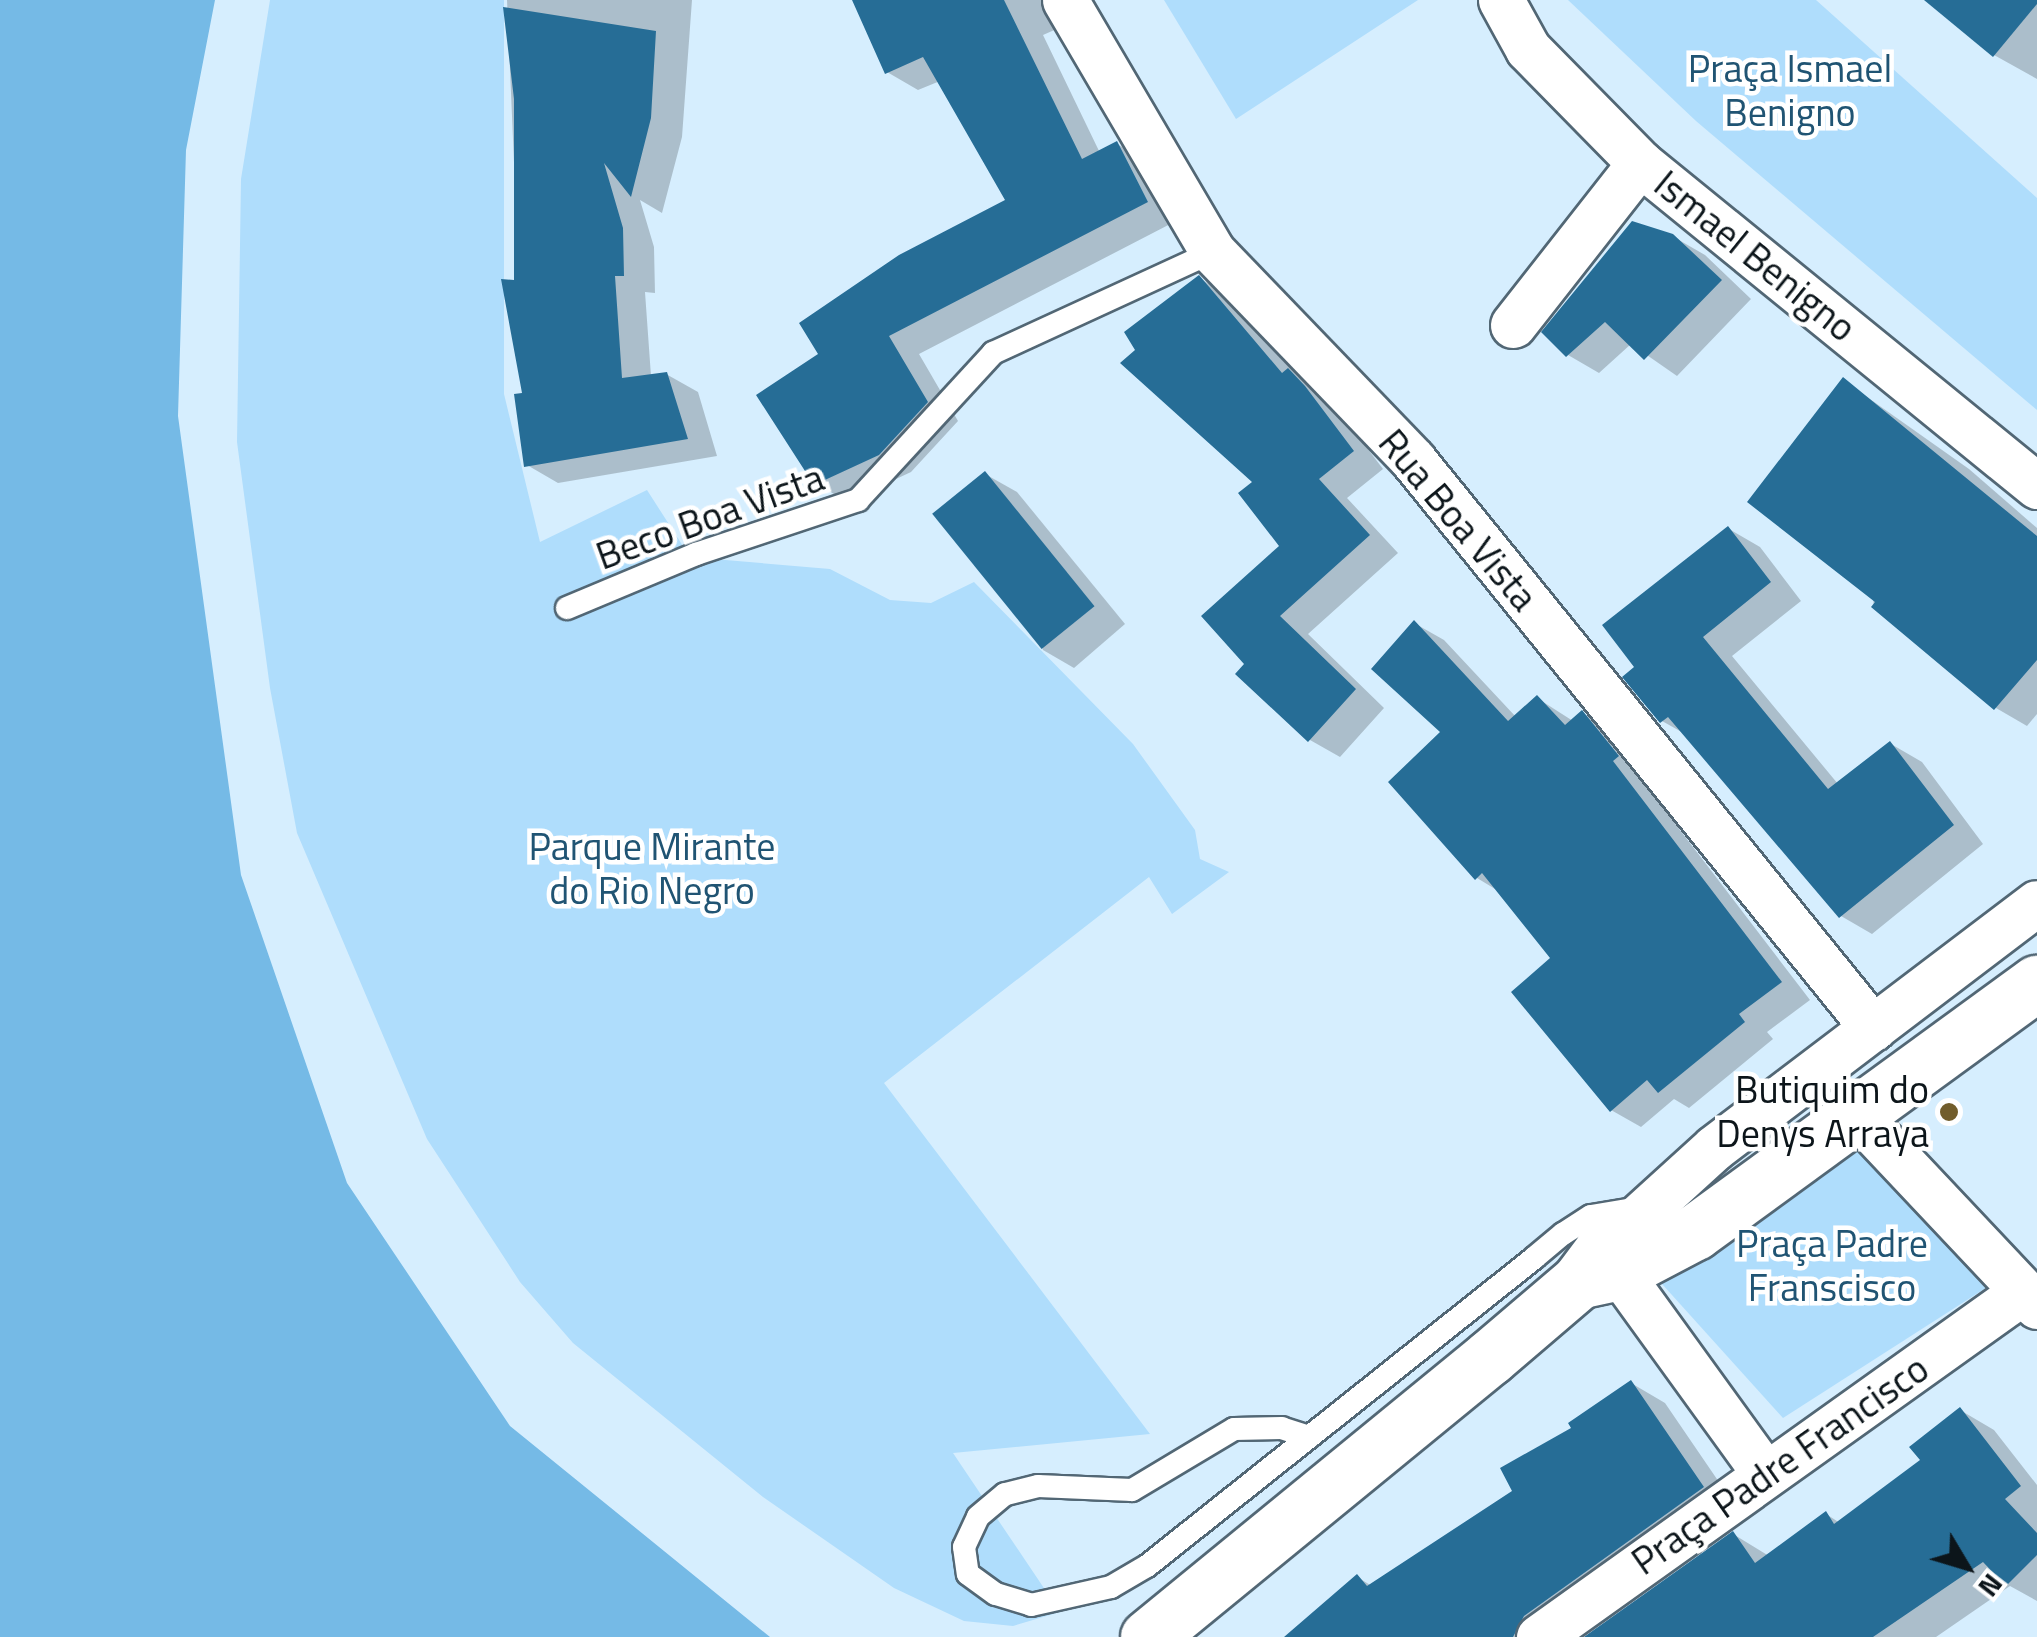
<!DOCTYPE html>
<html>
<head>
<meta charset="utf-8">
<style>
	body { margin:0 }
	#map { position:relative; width:2037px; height:1637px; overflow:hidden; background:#d6eefe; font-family:"Titillium Web",sans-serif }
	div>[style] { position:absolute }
	.green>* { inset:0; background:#afddfc }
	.water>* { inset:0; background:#75bae6 }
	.shadow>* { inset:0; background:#0003 }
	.building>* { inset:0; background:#266d96; transform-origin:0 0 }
	.roads { filter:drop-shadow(2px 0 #526775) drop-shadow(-2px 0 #526775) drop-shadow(0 2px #526775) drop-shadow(0 -2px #526775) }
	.service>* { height:22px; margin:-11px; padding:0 11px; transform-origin:11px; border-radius:11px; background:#fff }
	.minor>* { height:45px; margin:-22.5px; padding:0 22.5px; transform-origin:22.5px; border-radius:22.5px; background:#fff }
	.tertiary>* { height:55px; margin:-27.5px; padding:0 27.5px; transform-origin:27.5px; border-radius:27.5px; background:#fff }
	.dots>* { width:28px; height:28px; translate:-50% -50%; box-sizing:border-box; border:5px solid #fff; border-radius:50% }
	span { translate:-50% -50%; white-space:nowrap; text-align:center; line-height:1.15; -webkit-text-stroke:9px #fff; paint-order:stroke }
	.park-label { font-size:38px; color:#205473 }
	.street-label { font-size:38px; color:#0c151a }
	.poi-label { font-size:38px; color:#0c151a }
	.right { translate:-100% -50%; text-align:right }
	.north { position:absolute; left:1917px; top:1517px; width:100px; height:100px; -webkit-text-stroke:8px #fff; paint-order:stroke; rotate:128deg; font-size:28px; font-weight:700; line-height:40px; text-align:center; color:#0c151a }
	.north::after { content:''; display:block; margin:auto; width:35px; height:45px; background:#0c151a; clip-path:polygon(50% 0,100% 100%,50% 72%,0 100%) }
</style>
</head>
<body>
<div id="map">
	<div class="green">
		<div style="clip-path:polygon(270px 0,504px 0,504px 394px,540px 542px,647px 490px,690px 557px,830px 569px,890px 600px,931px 603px,974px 582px,1133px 744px,1195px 830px,1200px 859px,1229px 872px,1172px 914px,1149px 877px,884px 1083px,1150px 1434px,953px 1453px,1060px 1612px,1013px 1626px,964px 1621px,894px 1588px,763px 1497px,573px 1343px,520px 1282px,427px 1139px,297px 833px,270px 688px,237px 442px,241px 179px)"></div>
		<div style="clip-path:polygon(1164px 0,1418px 0,1236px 119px)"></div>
		<div style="clip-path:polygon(1568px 0,1816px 0,2037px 198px,2037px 410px,1696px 121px)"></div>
		<div style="clip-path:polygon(1847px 1127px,1992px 1284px,1783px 1418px,1653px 1274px)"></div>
	</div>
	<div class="water">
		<div style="clip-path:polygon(0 0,215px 0,186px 150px,178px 416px,241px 875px,347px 1183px,510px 1426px,770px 1637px,0 1637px)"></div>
	</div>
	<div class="shadow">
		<div style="clip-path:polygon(507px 0,692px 0,682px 137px,662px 213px,640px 200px,654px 247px,655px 293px,645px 292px,651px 376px,666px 374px,698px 392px,717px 456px,558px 483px,527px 465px)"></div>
		<div style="clip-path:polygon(855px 0,1058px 0,1068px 24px,1043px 35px,1100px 153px,1117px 144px,1149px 162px,1178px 220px,919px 354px,958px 421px,911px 472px,847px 502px,816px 483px,821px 355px,1008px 201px,940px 81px,918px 90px,887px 72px)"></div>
		<div style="clip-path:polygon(1928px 0,2037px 0,2037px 79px,1994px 55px)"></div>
		<div style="clip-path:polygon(1672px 236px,1705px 255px,1751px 299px,1677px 376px,1631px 344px,1599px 373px,1568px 355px)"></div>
		<div style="clip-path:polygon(1199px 278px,1229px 296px,1298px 376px,1335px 406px,1383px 469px,1347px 498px,1398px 553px,1308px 634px,1384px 708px,1340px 757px,1310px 740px,1248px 664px,1282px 546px,1256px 482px)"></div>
		<div style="clip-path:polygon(1843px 380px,1969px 469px,2037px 528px,2037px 714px,2027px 726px,1996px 708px,1874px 606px)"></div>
		<div style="clip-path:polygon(985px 474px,1017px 492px,1125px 624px,1074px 668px,1043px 650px)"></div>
		<div style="clip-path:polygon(1729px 529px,1760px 547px,1801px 601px,1732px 656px,1838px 784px,1891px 744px,1922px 762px,1983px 844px,1872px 934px,1841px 916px,1687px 735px,1662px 721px,1638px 667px)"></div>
		<div style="clip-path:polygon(1414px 623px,1444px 640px,1516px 717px,1537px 698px,1573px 721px,1582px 713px,1612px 731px,1647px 774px,1641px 779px,1810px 1000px,1767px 1032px,1773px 1039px,1689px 1108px,1674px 1099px,1641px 1127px,1611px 1110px,1554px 959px,1500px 892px,1477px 878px)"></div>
		<div style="clip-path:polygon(1631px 1383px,1665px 1403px,1736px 1507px,1556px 1637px,1288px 1637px,1357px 1577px,1372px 1586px,1516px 1491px,1575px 1429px)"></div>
		<div style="clip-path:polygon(1960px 1410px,1994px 1430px,2037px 1485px,2037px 1601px,2010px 1586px,1936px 1637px,1588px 1637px,1733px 1534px,1769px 1556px,1826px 1514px,1840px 1523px,1923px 1461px)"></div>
	</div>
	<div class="building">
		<div style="clip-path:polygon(852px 0,1004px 0,1082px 159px,1117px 141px,1148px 202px,889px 336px,928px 402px,879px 455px,814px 485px,756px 395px,818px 354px,799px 323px,899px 255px,1005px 200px,923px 57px,885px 74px)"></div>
		<div style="clip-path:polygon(1924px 0,2037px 0,2037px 4px,1993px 57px)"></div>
		<div style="clip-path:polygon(503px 7px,656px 31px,651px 118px,631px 197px,604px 163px,623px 228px,624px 276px,615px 276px,622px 378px,667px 372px,688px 439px,524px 467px,514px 394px,522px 393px,501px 279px,514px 280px,514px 99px)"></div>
		<div style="clip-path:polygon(1632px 221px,1673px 234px,1722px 280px,1644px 360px,1605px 322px,1566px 357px,1541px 332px)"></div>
		<div style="clip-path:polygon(1199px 275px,1282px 373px,1288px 368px,1305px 386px,1354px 451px,1319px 479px,1370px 535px,1280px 616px,1356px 689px,1308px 742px,1235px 674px,1244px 664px,1201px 616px,1279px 546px,1238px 493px,1252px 482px,1120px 363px,1135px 350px,1124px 332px)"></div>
		<div style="clip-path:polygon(1843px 377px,2037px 536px,2037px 660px,1994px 710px,1871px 607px,1875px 602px,1747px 502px)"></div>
		<div style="left:985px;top:471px;width:174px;height:68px;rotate:51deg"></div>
		<div style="clip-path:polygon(1728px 526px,1771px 582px,1703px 637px,1828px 789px,1890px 741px,1954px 825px,1839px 918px,1668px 717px,1660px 723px,1622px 677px,1634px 667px,1602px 625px)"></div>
		<div style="clip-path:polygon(1414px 620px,1508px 721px,1537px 695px,1565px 725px,1582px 710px,1619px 756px,1613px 761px,1782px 982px,1739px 1014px,1745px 1022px,1658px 1093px,1647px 1080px,1610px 1112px,1511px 992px,1550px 958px,1482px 873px,1475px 880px,1388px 782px,1440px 732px,1371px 669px)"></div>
		<div style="clip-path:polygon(1631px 1380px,1704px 1487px,1524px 1616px,1513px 1637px,1284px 1637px,1357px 1574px,1367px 1586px,1512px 1491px,1500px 1468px,1571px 1428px,1568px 1423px)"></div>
		<div style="clip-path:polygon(1960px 1407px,2021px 1486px,2005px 1499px,2037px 1533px,2037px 1555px,2006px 1586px,1983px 1562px,1873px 1637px,1584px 1637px,1733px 1531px,1755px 1563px,1826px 1511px,1834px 1524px,1920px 1460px,1909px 1447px)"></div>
	</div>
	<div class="roads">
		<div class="service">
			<div style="left:567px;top:608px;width:140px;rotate:-22.7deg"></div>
			<div style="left:696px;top:554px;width:171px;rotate:-18.4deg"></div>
			<div style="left:858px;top:500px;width:200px;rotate:-47.4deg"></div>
			<div style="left:993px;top:353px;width:242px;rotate:-24.7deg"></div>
			<div style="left:1309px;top:1437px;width:28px;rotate:-162deg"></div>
			<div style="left:1282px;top:1428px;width:48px;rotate:178.8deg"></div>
			<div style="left:1234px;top:1429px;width:119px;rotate:149.1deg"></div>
			<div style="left:1132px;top:1490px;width:94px;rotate:-177.6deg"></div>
			<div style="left:1038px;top:1486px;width:34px;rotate:166deg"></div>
			<div style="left:1005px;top:1494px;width:35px;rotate:140deg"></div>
			<div style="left:978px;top:1517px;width:33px;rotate:115deg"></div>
			<div style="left:964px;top:1547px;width:27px;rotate:82deg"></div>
			<div style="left:968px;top:1574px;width:34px;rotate:36deg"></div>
			<div style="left:996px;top:1594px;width:37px;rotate:17deg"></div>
			<div style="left:1031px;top:1605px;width:82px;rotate:-12.7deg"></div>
			<div style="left:1111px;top:1587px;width:42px;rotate:-30.3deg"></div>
			<div style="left:1147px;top:1566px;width:495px;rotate:-38.5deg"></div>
			<div style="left:1534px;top:1258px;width:38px;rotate:-40deg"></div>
			<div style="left:1563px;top:1234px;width:33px;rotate:-33deg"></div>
			<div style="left:1591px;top:1216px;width:50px;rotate:-9.3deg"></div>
		</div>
		<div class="minor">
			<div style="left:1065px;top:0;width:292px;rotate:59.6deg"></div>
			<div style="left:1213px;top:252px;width:289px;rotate:46.1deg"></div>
			<div style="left:1413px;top:460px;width:731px;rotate:51deg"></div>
			<div style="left:1501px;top:0;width:56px;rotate:61.1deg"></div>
			<div style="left:1528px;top:49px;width:160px;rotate:45.5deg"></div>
			<div style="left:1640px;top:163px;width:512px;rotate:39.13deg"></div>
			<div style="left:1513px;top:325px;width:206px;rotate:-51.9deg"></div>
			<div style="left:1858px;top:1116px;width:261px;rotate:46.7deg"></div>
			<div style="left:1602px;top:1250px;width:151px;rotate:-42.3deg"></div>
			<div style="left:1714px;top:1148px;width:405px;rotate:-37.2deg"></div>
			<div style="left:1619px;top:1272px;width:249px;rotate:54.1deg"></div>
			<div style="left:1539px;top:1637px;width:592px;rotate:-35.52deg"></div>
		</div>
		<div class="tertiary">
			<div style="left:1582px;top:1280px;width:38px;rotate:-12deg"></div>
			<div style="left:1619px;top:1272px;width:86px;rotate:-27.8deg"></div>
			<div style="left:1695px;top:1232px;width:423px;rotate:-36.1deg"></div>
			<div style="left:1148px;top:1637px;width:441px;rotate:-39.3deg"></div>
			<div style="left:1489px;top:1358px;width:118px;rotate:-40.5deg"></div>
			<div style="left:1579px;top:1281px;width:39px;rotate:-53deg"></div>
			<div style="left:1602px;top:1250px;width:28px;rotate:52deg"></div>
		</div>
	</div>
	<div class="dots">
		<div style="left:1949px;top:1112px;background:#715d2c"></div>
	</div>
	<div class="park-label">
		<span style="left:1790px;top:91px">Praça Ismael<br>Benigno</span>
		<span style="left:652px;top:869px">Parque Mirante<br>do Rio Negro</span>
		<span style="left:1832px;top:1266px">Praça Padre<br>Franscisco</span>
	</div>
	<div class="street-label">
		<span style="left:1755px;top:256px;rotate:39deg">Ismael Benigno</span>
		<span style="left:710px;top:517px;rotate:-20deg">Beco Boa Vista</span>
		<span style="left:1458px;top:520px;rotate:50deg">Rua Boa Vista</span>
		<span style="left:1780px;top:1465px;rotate:-35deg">Praça Padre Francisco</span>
	</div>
	<div class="poi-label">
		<span class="right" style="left:1929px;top:1112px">Butiquim do<br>Denys Arraya</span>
	</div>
	<div class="north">N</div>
</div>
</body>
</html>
